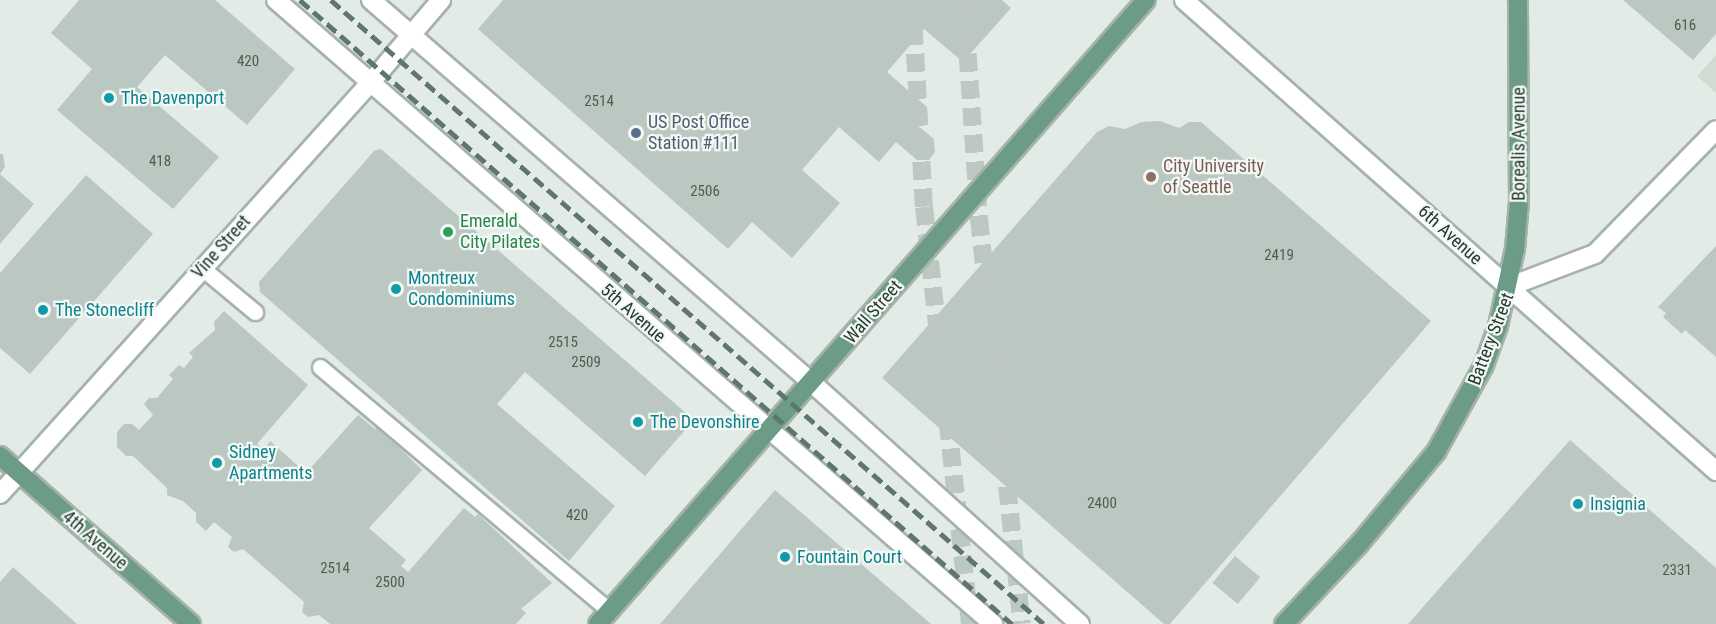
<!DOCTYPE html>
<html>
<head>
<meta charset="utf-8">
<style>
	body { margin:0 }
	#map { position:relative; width:1716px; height:624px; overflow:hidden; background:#e3ebe6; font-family:"Roboto Condensed",sans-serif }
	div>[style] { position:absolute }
	.built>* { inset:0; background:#d1dbd4 }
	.building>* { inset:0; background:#bbc8c1; transform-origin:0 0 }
	.highway-tunnel>* { height:18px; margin-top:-9px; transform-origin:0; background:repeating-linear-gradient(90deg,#bdc8c2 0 18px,transparent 0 27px) }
	.roads { filter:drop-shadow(2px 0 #a6b2ac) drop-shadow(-2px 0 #a6b2ac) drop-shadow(0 2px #a6b2ac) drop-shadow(0 -2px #a6b2ac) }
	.lane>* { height:15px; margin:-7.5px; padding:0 7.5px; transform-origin:7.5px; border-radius:7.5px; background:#fff }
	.street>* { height:18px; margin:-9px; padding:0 9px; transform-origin:9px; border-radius:9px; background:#fff }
	.secondary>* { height:18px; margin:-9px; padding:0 9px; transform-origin:9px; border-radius:9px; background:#fff }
	.primary>* { height:18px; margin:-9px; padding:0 9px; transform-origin:9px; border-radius:9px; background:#6c9c87 }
	.rail>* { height:4.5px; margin-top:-2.25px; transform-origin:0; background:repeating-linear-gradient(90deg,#5f766c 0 12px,transparent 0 18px) }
	.dots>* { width:16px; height:16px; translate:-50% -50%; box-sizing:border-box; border:3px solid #f3f8f4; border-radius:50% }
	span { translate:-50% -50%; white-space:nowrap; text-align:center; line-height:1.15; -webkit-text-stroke:4.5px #f3f8f4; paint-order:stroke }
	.number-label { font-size:15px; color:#4a5e54 }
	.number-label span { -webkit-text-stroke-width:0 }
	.culture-label { font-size:18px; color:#0d838f }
	.left { translate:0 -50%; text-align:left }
	.service-label { font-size:18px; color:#4e5e75 }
	.street-label { font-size:18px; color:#243a30 }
	.education-label { font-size:18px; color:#785e54 }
	.leisure-label { font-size:18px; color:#27864d }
</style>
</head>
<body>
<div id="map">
	<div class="built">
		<div style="clip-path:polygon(1716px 55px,1716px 93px,1697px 76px)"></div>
	</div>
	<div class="building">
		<div style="clip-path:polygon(79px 0,215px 0,295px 69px,247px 125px,165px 55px,137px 87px,219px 157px,173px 209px,57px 110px,92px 69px,51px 33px)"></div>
		<div style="clip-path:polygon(503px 0,1002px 0,1011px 8px,963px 62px,924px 29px,887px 72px,927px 107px,913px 122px,934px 139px,935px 152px,929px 160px,917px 160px,896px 142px,879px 162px,839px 127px,802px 170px,840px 203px,792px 258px,752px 222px,728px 249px,478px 29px)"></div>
		<div style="clip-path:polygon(1623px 0,1716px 0,1716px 34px,1693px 60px)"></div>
		<div style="clip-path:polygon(1160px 121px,1179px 128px,1189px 122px,1201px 122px,1431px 321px,1170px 624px,1164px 624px,882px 378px,1097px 132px,1109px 126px,1125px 129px,1141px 122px)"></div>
		<div style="clip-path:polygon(381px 149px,694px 420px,645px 476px,525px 372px,497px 404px,615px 506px,569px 561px,260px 292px,259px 282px,374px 151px)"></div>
		<div style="clip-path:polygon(0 154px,3px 154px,5px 167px,0 174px,34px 204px,0 244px)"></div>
		<div style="clip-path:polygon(86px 175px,153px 234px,30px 374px,0 348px,0 273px)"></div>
		<div style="clip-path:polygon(1716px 246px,1716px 357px,1685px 330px,1682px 334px,1663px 317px,1666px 313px,1658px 307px)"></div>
		<div style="clip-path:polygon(224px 311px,308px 385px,257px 444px,264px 449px,270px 441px,306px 473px,358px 415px,375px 429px,378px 426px,422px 470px,369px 528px,406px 560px,401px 566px,408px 572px,464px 508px,475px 517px,478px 514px,552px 583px,521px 609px,526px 613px,516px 624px,330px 624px,319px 615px,308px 617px,302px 612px,304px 602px,243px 549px,234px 552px,228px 547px,232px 537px,214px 522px,206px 531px,196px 522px,196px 513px,183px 501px,167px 495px,167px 488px,133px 456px,126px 456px,117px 447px,117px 432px,124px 424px,132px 424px,139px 430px,153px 415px,144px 404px,149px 398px,157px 398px,173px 379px,169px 375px,179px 365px,184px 368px,193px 357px,189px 353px,215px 330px,214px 322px)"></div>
		<div style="clip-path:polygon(1570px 440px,1716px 568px,1716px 624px,1408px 624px)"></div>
		<div style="clip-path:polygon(775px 490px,931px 624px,660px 624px)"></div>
		<div style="left:1235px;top:556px;width:33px;height:35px;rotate:40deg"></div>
		<div style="clip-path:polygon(13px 567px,77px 624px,0 624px,0 582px)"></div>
	</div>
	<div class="highway-tunnel">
		<div style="left:912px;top:0;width:207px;rotate:86.7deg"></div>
		<div style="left:924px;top:207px;width:420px;rotate:83.7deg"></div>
		<div style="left:964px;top:0;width:219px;rotate:86.1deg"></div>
		<div style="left:979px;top:218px;width:408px;rotate:84deg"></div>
	</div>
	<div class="roads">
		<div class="lane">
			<div style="left:202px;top:268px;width:69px;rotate:39.7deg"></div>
			<div style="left:320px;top:367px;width:379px;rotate:40.1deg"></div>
		</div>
		<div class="street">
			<div style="left:1508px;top:287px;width:93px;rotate:-20.8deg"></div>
			<div style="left:1595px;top:254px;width:173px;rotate:-45.7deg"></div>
			<div style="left:0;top:494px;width:554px;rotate:-48deg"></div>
		</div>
		<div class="secondary">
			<div style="left:276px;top:0;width:951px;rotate:41.03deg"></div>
			<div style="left:371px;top:0;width:583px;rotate:40.96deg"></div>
			<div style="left:811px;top:382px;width:362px;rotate:42deg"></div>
			<div style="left:1184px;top:0;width:711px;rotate:41.52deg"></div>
			<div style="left:371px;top:82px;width:108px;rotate:-49.5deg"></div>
		</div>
		<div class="primary">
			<div style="left:0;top:456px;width:254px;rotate:41.3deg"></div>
			<div style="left:598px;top:624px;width:830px;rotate:-48.71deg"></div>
			<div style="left:1284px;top:624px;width:110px;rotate:-46.8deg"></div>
			<div style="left:1359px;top:544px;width:120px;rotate:-50.1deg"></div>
			<div style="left:1436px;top:452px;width:99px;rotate:-61.1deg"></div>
			<div style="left:1484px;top:365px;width:41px;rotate:-70.3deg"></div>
			<div style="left:1498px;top:326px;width:79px;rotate:-77.6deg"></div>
			<div style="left:1515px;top:249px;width:48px;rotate:-85.2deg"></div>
			<div style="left:1519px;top:201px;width:201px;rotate:-90.3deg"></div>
		</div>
	</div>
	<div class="rail">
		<div style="left:300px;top:0;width:947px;rotate:41.23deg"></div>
		<div style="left:331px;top:0;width:947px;rotate:41.19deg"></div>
	</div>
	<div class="dots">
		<div style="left:109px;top:98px;background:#0f9aa8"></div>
		<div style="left:636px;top:133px;background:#5c6f8a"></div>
		<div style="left:1151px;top:177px;background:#8d6e63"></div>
		<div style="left:448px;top:232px;background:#2e9e5b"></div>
		<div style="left:396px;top:289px;background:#0f9aa8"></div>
		<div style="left:43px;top:310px;background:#0f9aa8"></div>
		<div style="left:638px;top:422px;background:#0f9aa8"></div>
		<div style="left:217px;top:463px;background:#0f9aa8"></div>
		<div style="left:1578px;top:504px;background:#0f9aa8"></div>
		<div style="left:785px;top:557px;background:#0f9aa8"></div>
	</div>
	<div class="number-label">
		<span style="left:1685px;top:26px">616</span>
		<span style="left:248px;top:62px">420</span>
		<span style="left:599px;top:102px">2514</span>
		<span style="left:160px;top:162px">418</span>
		<span style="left:705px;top:192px">2506</span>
		<span style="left:1279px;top:256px">2419</span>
		<span style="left:563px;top:343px">2515</span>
		<span style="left:586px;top:363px">2509</span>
		<span style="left:1102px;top:504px">2400</span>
		<span style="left:577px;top:516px">420</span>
		<span style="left:335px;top:569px">2514</span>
		<span style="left:1677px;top:571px">2331</span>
		<span style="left:390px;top:583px">2500</span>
	</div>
	<div class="culture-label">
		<span class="left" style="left:121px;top:98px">The Davenport</span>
		<span class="left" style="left:408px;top:289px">Montreux<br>Condominiums</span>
		<span class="left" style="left:55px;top:310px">The Stonecliff</span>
		<span class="left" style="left:650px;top:422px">The Devonshire</span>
		<span class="left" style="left:229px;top:463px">Sidney<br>Apartments</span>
		<span class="left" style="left:1590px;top:504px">Insignia</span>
		<span class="left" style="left:797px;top:557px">Fountain Court</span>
	</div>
	<div class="service-label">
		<span class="left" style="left:648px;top:133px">US Post Office<br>Station #111</span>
	</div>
	<div class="street-label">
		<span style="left:1519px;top:144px;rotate:-90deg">Borealis Avenue</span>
		<span style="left:1450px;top:235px;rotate:42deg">6th Avenue</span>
		<span style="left:221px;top:247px;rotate:-48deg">Vine Street</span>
		<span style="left:873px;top:312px;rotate:-49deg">Wall Street</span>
		<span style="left:633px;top:313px;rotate:41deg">5th Avenue</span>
		<span style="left:1491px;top:339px;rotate:-69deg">Battery Street</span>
		<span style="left:95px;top:540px;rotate:41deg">4th Avenue</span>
	</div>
	<div class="education-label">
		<span class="left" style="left:1163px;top:177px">City University<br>of Seattle</span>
	</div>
	<div class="leisure-label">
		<span class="left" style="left:460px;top:232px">Emerald<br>City Pilates</span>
	</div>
</div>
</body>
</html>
